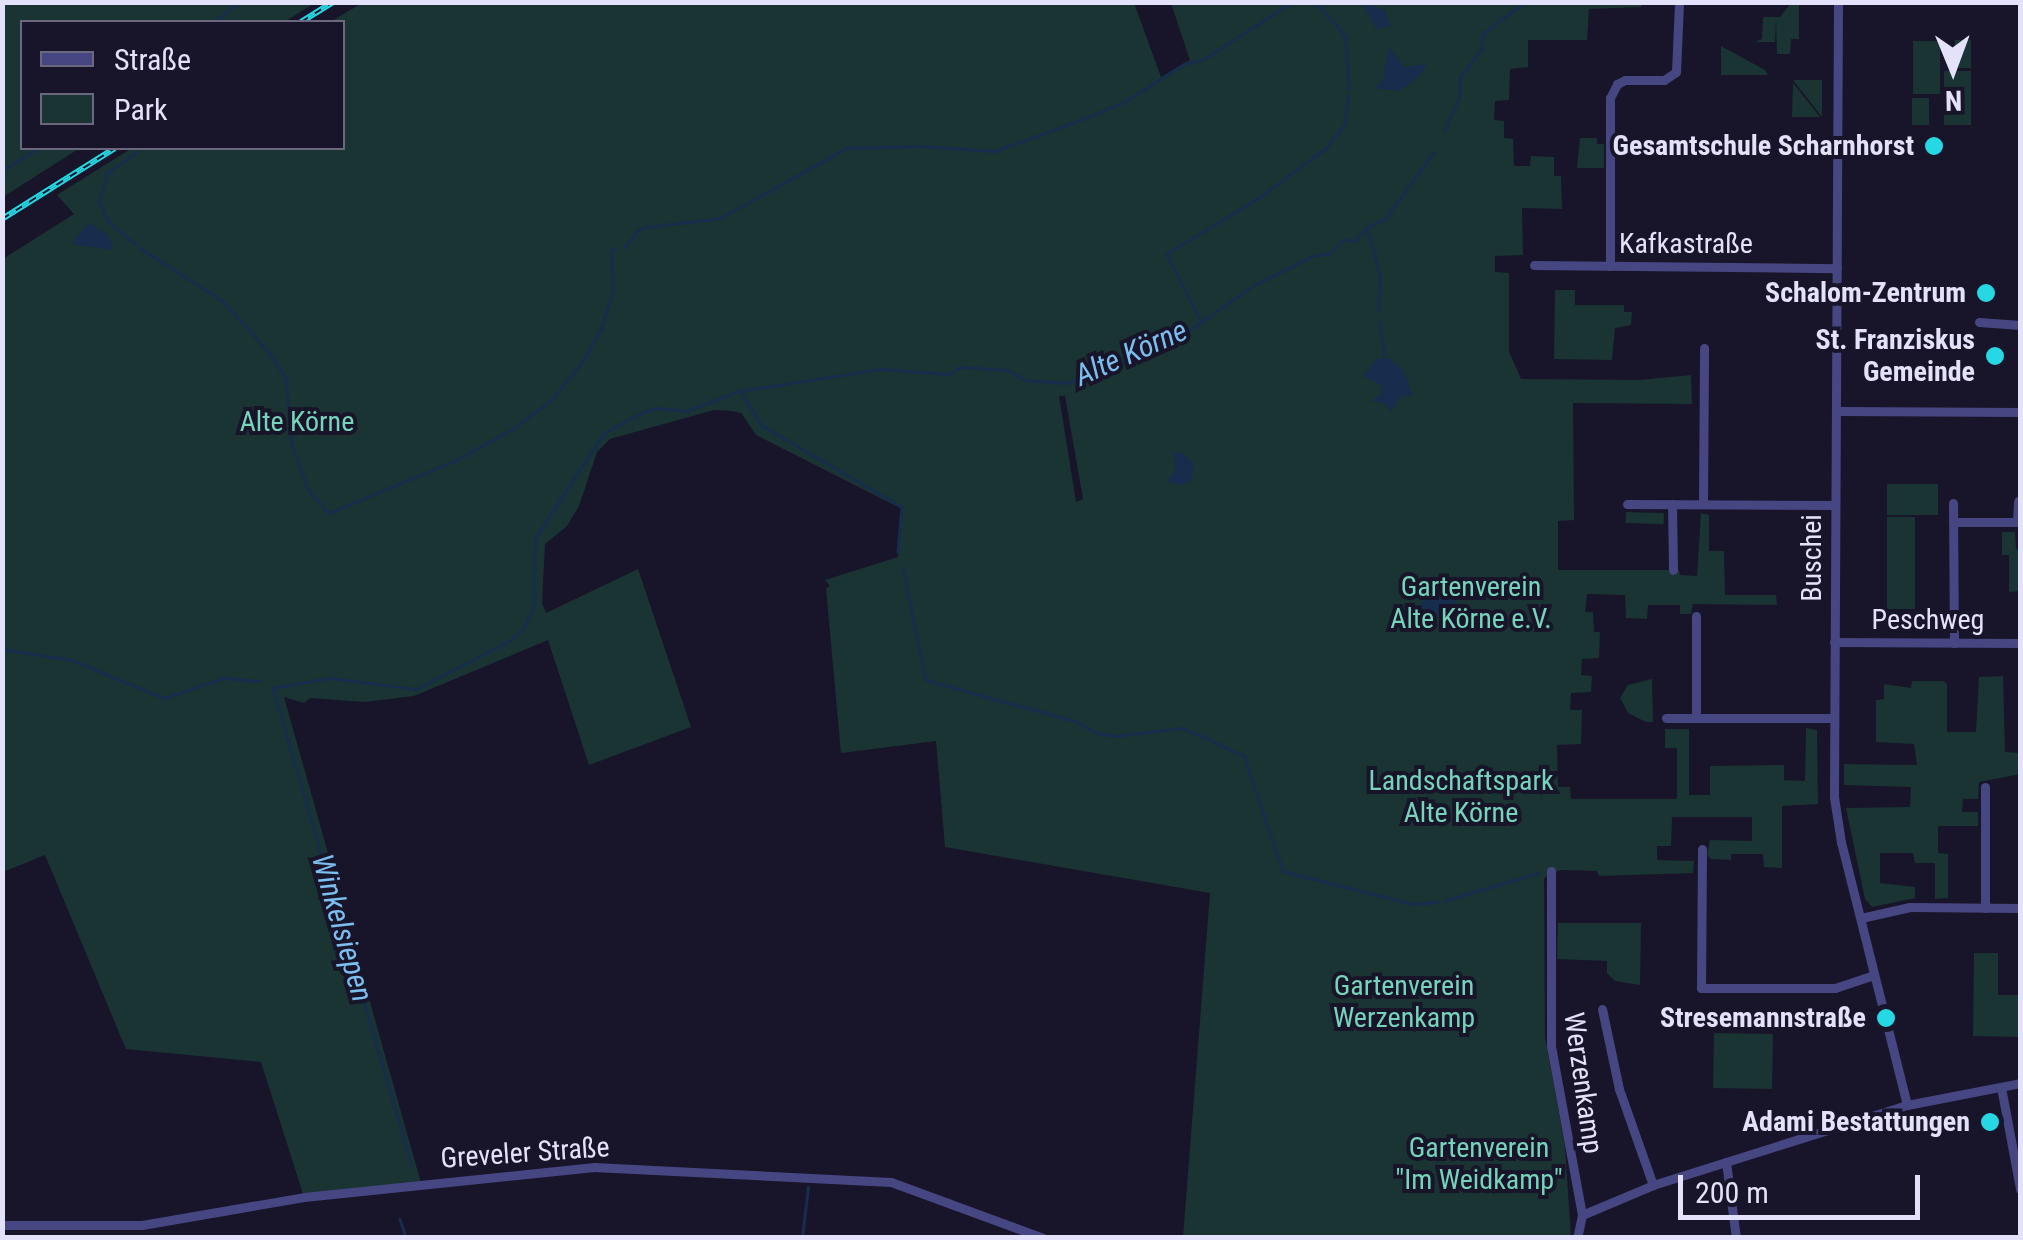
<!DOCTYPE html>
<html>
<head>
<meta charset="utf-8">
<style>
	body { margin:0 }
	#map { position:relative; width:2023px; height:1240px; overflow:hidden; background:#18152a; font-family:"Roboto Condensed",sans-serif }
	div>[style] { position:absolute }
	.green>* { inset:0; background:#193432; transform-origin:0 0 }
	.water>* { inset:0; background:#162d4d }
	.stream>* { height:2.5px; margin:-1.25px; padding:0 1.25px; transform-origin:1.25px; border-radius:1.25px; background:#162d4d }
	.minor>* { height:9px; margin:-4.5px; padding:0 4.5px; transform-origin:4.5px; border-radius:4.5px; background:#464683 }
	.rail>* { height:6px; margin-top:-3px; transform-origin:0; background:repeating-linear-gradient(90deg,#18152a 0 8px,#25d8e4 0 16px); box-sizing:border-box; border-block:2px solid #25d8e4 }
	.dots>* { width:28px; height:28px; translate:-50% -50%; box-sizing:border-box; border:5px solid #18152a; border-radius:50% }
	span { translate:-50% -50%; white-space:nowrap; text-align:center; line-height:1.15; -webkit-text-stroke:8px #18152a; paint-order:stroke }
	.poi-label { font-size:28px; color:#e4e2fb; font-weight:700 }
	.right { translate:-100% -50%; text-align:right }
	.street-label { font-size:28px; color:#e4e2fb }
	.park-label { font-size:28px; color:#75d4b9 }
	.water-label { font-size:30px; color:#7cbeef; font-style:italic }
	.frame { position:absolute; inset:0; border:5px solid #e4e2fb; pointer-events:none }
	.legend { position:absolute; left:20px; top:20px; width:325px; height:130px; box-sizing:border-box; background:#18152a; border:2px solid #6a677e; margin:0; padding:12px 18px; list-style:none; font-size:30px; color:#e4e2fb }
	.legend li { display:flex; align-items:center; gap:20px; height:50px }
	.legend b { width:50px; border:2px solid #6a677e }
	.north { position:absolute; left:1903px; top:20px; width:100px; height:100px; -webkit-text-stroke:8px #18152a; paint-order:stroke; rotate:179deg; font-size:28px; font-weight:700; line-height:40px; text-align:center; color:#e4e2fb }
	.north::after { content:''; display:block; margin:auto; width:35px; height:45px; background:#e4e2fb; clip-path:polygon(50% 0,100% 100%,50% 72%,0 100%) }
	.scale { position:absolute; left:1678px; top:1175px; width:242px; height:45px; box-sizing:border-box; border:5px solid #e4e2fb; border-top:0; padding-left:12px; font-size:30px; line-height:35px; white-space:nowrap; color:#e4e2fb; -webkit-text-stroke:8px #18152a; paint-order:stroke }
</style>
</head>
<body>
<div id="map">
	<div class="green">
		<div style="clip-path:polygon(1792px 2px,1799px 3px,1799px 39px,1791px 39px,1790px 54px,1777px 54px,1776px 19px,1775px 42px,1755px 42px,1762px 39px,1763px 17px,1780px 17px)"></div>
		<div style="clip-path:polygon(2px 3px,3px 2px,315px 3px,284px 22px,22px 22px,22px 148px,80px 148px,3px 197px)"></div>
		<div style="clip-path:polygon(evenodd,362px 3px,1134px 3px,1161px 77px,1190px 60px,1171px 3px,1642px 3px,1641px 7px,1589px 9px,1587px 40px,1528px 40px,1528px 67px,1510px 69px,1509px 100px,1495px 101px,1494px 120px,1504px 121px,1504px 138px,1513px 139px,1514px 166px,1530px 166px,1531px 156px,1554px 157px,1554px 176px,1561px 176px,1562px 209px,1522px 208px,1523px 255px,1495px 256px,1495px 272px,1509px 273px,1509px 352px,1521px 379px,1639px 380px,1691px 375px,1692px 404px,1573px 403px,1574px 520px,1558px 521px,1558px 570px,1679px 570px,1680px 575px,1697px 576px,1701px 513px,1709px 515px,1709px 551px,1724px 551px,1725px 595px,1776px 595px,1777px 605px,1693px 604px,1691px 614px,1680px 614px,1680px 605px,1648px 605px,1647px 619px,1626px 618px,1625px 595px,1587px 594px,1585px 612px,1593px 612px,1594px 632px,1600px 632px,1599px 658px,1582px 659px,1581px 675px,1592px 676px,1591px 692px,1571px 693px,1570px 710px,1582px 710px,1581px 744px,1557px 745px,1558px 787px,1570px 787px,1571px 799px,1677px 799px,1677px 748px,1665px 748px,1665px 729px,1689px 729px,1689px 795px,1710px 795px,1710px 766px,1784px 765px,1784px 780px,1805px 781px,1806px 728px,1817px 730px,1818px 804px,1782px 806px,1782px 868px,1764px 867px,1763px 854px,1731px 854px,1731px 860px,1711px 859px,1707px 855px,1710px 840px,1752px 841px,1752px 817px,1672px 817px,1671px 846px,1657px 846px,1657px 860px,1694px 861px,1693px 873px,1599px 876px,1597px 871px,1560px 870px,1544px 878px,1545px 1037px,1565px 1147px,1571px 1237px,1183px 1237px,1210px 893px,945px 847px,936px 741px,841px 753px,826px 588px,830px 586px,825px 580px,898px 557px,902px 509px,756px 435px,741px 413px,732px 411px,714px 410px,610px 439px,597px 452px,579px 506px,567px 526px,545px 544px,542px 603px,546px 613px,638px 569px,691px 727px,589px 765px,548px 640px,414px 696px,365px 702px,310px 698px,304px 703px,284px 697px,421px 1183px,304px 1197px,261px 1062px,126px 1049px,45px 855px,3px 872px,3px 259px,74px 214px,57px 195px,132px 148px,342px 148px,342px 22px,330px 22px,362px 3px,1059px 396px,1065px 396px,1083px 499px,1076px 502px,1059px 396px)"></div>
		<div style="left:1955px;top:40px;width:16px;height:28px"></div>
		<div style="left:1913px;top:41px;width:27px;height:53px"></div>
		<div style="clip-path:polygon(1721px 46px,1765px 70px,1768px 75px,1721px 75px)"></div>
		<div style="left:1944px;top:71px;width:27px;height:54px"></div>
		<div style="clip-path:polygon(1793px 80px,1822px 80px,1822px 117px)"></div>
		<div style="clip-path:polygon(1793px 83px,1820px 117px,1792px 117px)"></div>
		<div style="left:1912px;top:98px;width:17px;height:27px"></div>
		<div style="clip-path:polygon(1580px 138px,1597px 138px,1597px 144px,1604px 144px,1604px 168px,1577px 168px)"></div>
		<div style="clip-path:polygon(1555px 290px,1575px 290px,1575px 305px,1624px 305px,1624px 312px,1632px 312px,1631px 325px,1615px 328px,1612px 360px,1554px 359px)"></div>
		<div style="left:1887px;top:484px;width:51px;height:31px"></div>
		<div style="left:1626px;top:512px;width:38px;height:11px;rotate:2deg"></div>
		<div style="left:1887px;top:517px;width:28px;height:92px"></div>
		<div style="clip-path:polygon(2002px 532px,2015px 532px,2016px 549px,2020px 550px,2020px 591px,2009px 592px,2009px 555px,2002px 555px)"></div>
		<div style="clip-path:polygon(2003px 676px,2005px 752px,2020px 753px,2020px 774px,1979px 782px,1978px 799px,1963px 799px,1962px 812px,1978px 812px,1978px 826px,1938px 826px,1938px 853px,1948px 854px,1948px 898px,1935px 899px,1935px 863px,1915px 863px,1913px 853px,1880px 853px,1880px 883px,1915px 887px,1915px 898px,1872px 907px,1865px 899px,1846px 808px,1910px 807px,1911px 787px,1844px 785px,1844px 764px,1917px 765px,1914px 744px,1876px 742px,1876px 700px,1884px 699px,1884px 684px,1911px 688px,1912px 681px,1943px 681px,1947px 684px,1947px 732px,1976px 732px,1979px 677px)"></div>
		<div style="clip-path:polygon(1652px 679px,1653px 722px,1646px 722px,1628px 713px,1620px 698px,1628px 685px)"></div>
		<div style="clip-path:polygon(1558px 923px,1641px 923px,1640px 985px,1615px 981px,1607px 973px,1607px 961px,1557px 959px)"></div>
		<div style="clip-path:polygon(1974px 953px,1998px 953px,1998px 995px,2020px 995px,2020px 1037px,1973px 1036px)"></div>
		<div style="left:1714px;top:1033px;width:59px;height:55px;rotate:1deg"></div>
	</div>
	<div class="water">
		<div style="clip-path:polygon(1362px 3px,1385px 10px,1390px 26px,1376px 29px)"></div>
		<div style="clip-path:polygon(1389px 47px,1404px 67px,1427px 64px,1419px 77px,1399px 91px,1375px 88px,1383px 79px)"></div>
		<div style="clip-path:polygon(89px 223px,108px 235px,114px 250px,71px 244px)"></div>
		<div style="clip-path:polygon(1390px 358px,1404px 372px,1413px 396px,1401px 396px,1391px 412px,1384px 403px,1370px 401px,1380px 395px,1382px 386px,1363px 376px,1376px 359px)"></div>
		<div style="clip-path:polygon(1173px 452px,1183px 453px,1194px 464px,1191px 481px,1180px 485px,1167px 481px,1176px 470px)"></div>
		<div style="clip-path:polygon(1445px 583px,1445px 594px,1457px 601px,1449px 606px,1460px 621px,1448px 612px,1437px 617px,1437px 627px,1416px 620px,1424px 595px)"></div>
	</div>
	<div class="stream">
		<div style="left:1316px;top:2px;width:46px;rotate:49.4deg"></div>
		<div style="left:1346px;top:37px;width:52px;rotate:86.7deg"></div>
		<div style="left:214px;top:22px;width:33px;rotate:-38deg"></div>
		<div style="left:1078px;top:121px;width:50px;rotate:-22.4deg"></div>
		<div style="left:1124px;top:102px;width:71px;rotate:-32.3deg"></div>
		<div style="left:1184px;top:64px;width:21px;rotate:-14deg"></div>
		<div style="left:1204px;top:59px;width:105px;rotate:-32.9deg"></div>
		<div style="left:1444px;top:131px;width:37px;rotate:-66deg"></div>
		<div style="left:1459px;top:97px;width:20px;rotate:-87deg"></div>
		<div style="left:1460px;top:77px;width:35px;rotate:-53deg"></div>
		<div style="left:1481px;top:49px;width:16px;rotate:-83deg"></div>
		<div style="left:1483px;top:33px;width:52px;rotate:-36.4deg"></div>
		<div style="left:920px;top:146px;width:75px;rotate:3.8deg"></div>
		<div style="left:995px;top:151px;width:85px;rotate:-19.9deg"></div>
		<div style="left:2px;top:171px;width:43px;rotate:-32.6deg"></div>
		<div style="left:1368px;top:231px;width:46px;rotate:74.7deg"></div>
		<div style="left:1380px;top:275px;width:35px;rotate:92deg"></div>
		<div style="left:136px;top:245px;width:38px;rotate:-140deg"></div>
		<div style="left:107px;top:221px;width:21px;rotate:-113deg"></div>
		<div style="left:99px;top:202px;width:30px;rotate:-75deg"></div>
		<div style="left:107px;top:173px;width:38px;rotate:-35deg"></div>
		<div style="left:140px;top:248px;width:98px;rotate:32.6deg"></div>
		<div style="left:223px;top:301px;width:70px;rotate:47.9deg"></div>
		<div style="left:270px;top:353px;width:31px;rotate:58deg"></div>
		<div style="left:286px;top:379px;width:67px;rotate:84.9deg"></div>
		<div style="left:292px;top:446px;width:46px;rotate:69.6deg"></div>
		<div style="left:308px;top:489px;width:32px;rotate:49deg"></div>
		<div style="left:329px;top:513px;width:135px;rotate:-22.6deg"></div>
		<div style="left:454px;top:461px;width:67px;rotate:-28.5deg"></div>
		<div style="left:513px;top:429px;width:48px;rotate:-37.3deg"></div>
		<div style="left:551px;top:400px;width:45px;rotate:-50.4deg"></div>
		<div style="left:580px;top:365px;width:42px;rotate:-59.7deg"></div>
		<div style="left:601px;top:329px;width:41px;rotate:-72.9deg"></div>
		<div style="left:613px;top:290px;width:39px;rotate:-93deg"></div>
		<div style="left:611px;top:251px;width:5px;rotate:-37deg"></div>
		<div style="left:624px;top:248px;width:21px;rotate:-53deg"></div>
		<div style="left:637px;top:231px;width:11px;rotate:-22deg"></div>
		<div style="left:647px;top:227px;width:74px;rotate:-7deg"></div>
		<div style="left:720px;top:218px;width:145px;rotate:-28.9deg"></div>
		<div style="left:847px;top:148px;width:69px;rotate:-1.7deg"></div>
		<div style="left:1201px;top:322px;width:76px;rotate:-117.2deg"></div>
		<div style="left:1166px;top:254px;width:110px;rotate:-31.2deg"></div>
		<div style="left:1260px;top:197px;width:82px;rotate:-36.6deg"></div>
		<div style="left:1326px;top:148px;width:31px;rotate:-52deg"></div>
		<div style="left:1345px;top:124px;width:28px;rotate:-84deg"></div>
		<div style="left:1380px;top:322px;width:34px;rotate:82deg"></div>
		<div style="left:740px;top:391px;width:42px;rotate:56.7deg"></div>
		<div style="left:763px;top:426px;width:161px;rotate:30.2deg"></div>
		<div style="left:902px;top:507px;width:45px;rotate:95.1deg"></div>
		<div style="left:903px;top:569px;width:113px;rotate:78.3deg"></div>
		<div style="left:926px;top:680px;width:155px;rotate:15.4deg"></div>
		<div style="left:1075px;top:721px;width:26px;rotate:28deg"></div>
		<div style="left:1098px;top:733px;width:17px;rotate:10deg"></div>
		<div style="left:1115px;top:736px;width:66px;rotate:-6.9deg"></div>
		<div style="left:1181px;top:728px;width:17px;rotate:21deg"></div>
		<div style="left:1197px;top:734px;width:52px;rotate:25.1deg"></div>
		<div style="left:1244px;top:756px;width:121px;rotate:71.3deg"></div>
		<div style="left:1283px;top:871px;width:133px;rotate:14.3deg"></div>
		<div style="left:1412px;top:904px;width:25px;rotate:-5deg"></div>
		<div style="left:2px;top:649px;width:71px;rotate:8.9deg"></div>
		<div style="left:72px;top:660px;width:100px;rotate:22.4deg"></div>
		<div style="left:164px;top:698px;width:63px;rotate:-18.4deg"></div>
		<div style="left:224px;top:678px;width:35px;rotate:5deg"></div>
		<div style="left:1444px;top:901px;width:98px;rotate:-16.6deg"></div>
		<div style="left:412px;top:1168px;width:500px;rotate:-106.2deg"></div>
		<div style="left:273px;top:688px;width:58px;rotate:-10deg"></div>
		<div style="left:330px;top:678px;width:87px;rotate:7.3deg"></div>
		<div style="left:416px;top:689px;width:107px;rotate:-27.3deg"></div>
		<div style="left:511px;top:640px;width:18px;rotate:-43deg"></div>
		<div style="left:524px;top:628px;width:21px;rotate:-65deg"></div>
		<div style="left:533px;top:609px;width:71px;rotate:-88.4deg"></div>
		<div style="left:535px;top:538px;width:126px;rotate:-56.7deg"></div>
		<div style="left:604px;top:433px;width:44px;rotate:-28.3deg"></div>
		<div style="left:643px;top:412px;width:15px;rotate:-16deg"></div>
		<div style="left:657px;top:408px;width:29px;rotate:6deg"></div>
		<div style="left:686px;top:411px;width:57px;rotate:-20.7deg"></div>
		<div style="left:739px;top:391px;width:144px;rotate:-8.8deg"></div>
		<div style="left:881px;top:369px;width:68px;rotate:4.2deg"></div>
		<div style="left:949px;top:374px;width:13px;rotate:-32deg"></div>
		<div style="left:960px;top:367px;width:48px;rotate:3.6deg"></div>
		<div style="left:1008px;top:370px;width:20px;rotate:30deg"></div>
		<div style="left:1025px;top:380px;width:42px;rotate:4.1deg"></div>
		<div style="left:1067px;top:383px;width:111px;rotate:-21deg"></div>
		<div style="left:1171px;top:343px;width:101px;rotate:-34.9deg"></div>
		<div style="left:1254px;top:285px;width:65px;rotate:-26.6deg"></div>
		<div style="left:1312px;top:256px;width:17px;rotate:-7deg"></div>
		<div style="left:1329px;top:254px;width:21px;rotate:-45deg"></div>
		<div style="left:1344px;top:239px;width:11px;rotate:10deg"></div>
		<div style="left:1355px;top:241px;width:17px;rotate:-50deg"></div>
		<div style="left:1366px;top:228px;width:21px;rotate:-25deg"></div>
		<div style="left:1385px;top:219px;width:82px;rotate:-54deg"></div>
		<div style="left:400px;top:1219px;width:20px;rotate:72deg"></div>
		<div style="left:802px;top:1238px;width:51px;rotate:-83.3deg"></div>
	</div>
	<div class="minor">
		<div style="left:1838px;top:2px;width:795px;rotate:90.29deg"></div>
		<div style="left:1834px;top:797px;width:46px;rotate:81.2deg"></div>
		<div style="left:1841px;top:842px;width:271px;rotate:75.9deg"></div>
		<div style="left:1534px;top:265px;width:303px;rotate:0.6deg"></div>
		<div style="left:1610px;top:266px;width:168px;rotate:-90deg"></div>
		<div style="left:1610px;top:98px;width:16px;rotate:-63deg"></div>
		<div style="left:1617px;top:84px;width:9px;rotate:-27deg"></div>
		<div style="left:1625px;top:80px;width:39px"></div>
		<div style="left:1664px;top:80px;width:14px;rotate:-34deg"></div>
		<div style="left:1676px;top:72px;width:70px;rotate:-87.5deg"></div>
		<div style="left:1979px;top:322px;width:41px;rotate:4.2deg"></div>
		<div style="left:1839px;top:411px;width:181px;rotate:0.3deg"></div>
		<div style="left:1703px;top:503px;width:155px;rotate:-89.6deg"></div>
		<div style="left:1953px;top:503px;width:140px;rotate:89.6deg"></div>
		<div style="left:1627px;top:504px;width:208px;rotate:0.3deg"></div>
		<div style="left:1672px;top:504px;width:66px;rotate:89.1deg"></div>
		<div style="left:1953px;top:522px;width:67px"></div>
		<div style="left:2017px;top:522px;width:21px;rotate:-87deg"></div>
		<div style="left:1696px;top:616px;width:102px;rotate:90deg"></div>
		<div style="left:1696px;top:718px;width:138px"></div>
		<div style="left:1834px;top:642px;width:186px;rotate:0.3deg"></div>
		<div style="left:1666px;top:718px;width:30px"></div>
		<div style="left:1702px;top:849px;width:139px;rotate:90.4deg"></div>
		<div style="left:1701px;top:988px;width:134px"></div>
		<div style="left:1835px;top:988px;width:41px;rotate:-18.4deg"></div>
		<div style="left:1551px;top:871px;width:175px;rotate:90deg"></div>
		<div style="left:1551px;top:1046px;width:172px;rotate:79.6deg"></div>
		<div style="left:1582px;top:1215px;width:24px;rotate:102deg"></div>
		<div style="left:1985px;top:908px;width:121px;rotate:-90deg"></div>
		<div style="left:1861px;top:918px;width:50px;rotate:-12.7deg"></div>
		<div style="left:1910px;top:907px;width:110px;rotate:0.5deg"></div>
		<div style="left:1602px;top:1009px;width:82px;rotate:78deg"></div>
		<div style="left:1619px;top:1089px;width:102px;rotate:70.5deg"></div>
		<div style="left:2001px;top:1087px;width:104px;rotate:79.4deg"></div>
		<div style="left:1726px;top:1162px;width:77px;rotate:82.5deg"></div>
		<div style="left:1582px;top:1215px;width:77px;rotate:-22.9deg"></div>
		<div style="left:1653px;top:1185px;width:266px;rotate:-17.5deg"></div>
		<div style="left:1907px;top:1105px;width:115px;rotate:-11deg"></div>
		<div style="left:2px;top:1225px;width:140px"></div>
		<div style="left:142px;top:1225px;width:164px;rotate:-9.8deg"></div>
		<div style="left:304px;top:1197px;width:292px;rotate:-5.9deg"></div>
		<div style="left:594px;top:1167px;width:297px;rotate:2.9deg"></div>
		<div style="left:891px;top:1182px;width:162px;rotate:20.2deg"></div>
	</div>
	<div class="rail">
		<div style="left:301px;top:22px;width:38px;rotate:-32deg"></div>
		<div style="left:2px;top:219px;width:133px;rotate:-32.1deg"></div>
	</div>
	<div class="dots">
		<div style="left:1934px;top:146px;background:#25d8e4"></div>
		<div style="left:1986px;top:293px;background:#25d8e4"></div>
		<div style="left:1995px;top:356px;background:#25d8e4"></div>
		<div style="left:1886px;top:1018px;background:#25d8e4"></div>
		<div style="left:1990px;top:1122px;background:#25d8e4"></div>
	</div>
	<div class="poi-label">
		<span class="right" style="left:1914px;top:146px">Gesamtschule Scharnhorst</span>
		<span class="right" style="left:1966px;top:293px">Schalom-Zentrum</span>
		<span class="right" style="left:1975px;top:356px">St. Franziskus<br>Gemeinde</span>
		<span class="right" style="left:1866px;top:1018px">Stresemannstraße</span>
		<span class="right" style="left:1970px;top:1122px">Adami Bestattungen</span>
	</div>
	<div class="street-label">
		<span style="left:1686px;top:244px">Kafkastraße</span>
		<span style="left:1812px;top:558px;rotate:-90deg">Buschei</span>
		<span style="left:1928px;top:620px">Peschweg</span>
		<span style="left:1583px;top:1083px;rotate:82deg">Werzenkamp</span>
		<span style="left:525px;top:1153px;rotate:-4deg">Greveler Straße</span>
	</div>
	<div class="park-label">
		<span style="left:297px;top:422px">Alte Körne</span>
		<span style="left:1471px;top:603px">Gartenverein<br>Alte Körne e.V.</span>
		<span style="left:1461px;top:797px">Landschaftspark<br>Alte Körne</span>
		<span style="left:1404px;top:1002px">Gartenverein<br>Werzenkamp</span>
		<span style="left:1479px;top:1164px">Gartenverein<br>"Im Weidkamp"</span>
	</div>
	<div class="water-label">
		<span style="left:1131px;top:353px;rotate:-24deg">Alte Körne</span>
		<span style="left:342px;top:928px;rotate:74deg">Winkelsiepen</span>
	</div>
	<div class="frame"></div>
	<ul class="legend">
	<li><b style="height:12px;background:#464683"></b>Straße</li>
	<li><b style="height:28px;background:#193432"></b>Park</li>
	</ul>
	<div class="north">N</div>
	<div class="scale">200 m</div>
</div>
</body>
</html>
